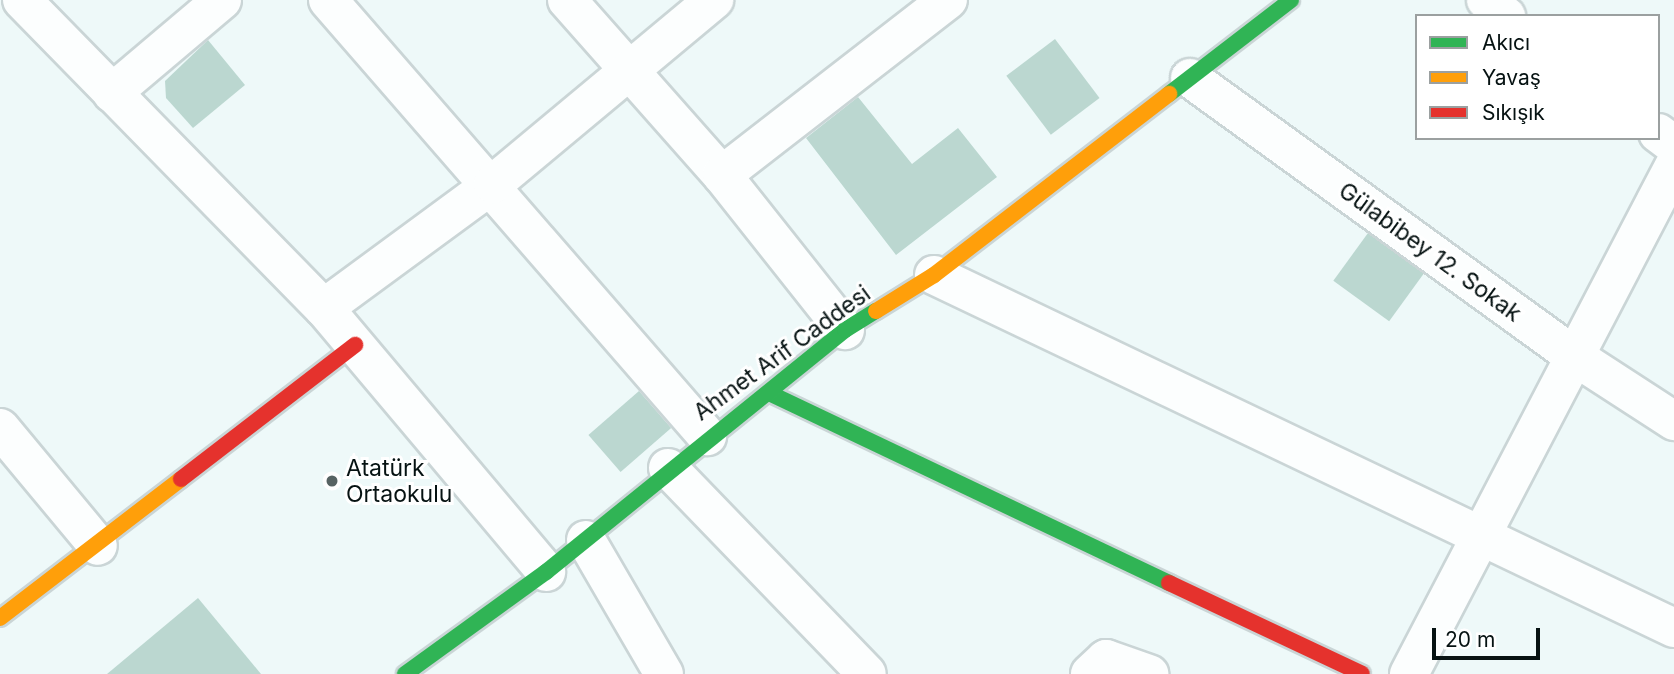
<!DOCTYPE html>
<html>
<head>
<meta charset="utf-8">
<style>
	body { margin:0 }
	#map { position:relative; width:1674px; height:674px; overflow:hidden; background:#eef9f9; font-family:Inter,sans-serif }
	div>[style] { position:absolute }
	.building>* { inset:0; background:#bbd7d0; transform-origin:0 0 }
	.roads { filter:drop-shadow(2px 0 #cad5d6) drop-shadow(-2px 0 #cad5d6) drop-shadow(0 2px #cad5d6) drop-shadow(0 -2px #cad5d6) }
	.street>* { height:38px; margin:-19px; padding:0 19px; transform-origin:19px; border-radius:19px; background:#fcfefe }
	.fast>* { height:16px; margin:-8px; padding:0 8px; transform-origin:8px; border-radius:8px; background:#30b455 }
	.slow>* { height:16px; margin:-8px; padding:0 8px; transform-origin:8px; border-radius:8px; background:#ff9f0a }
	.jam>* { height:16px; margin:-8px; padding:0 8px; transform-origin:8px; border-radius:8px; background:#e5322d }
	.dots>* { width:19px; height:19px; translate:-50% -50%; box-sizing:border-box; border:4px solid #fff; border-radius:50% }
	span { translate:-50% -50%; white-space:nowrap; text-align:center; line-height:1.15; -webkit-text-stroke:6px #fff; paint-order:stroke }
	.street-label { font-size:23px; color:#061212 }
	.poi-label { font-size:23px; color:#061212 }
	.left { translate:0 -50%; text-align:left }
	.legend { position:absolute; left:1415px; top:14px; width:245px; height:126px; box-sizing:border-box; background:#fff; border:2px solid #9ba0a0; margin:0; padding:9px 12px; list-style:none; font-size:21px; color:#061212 }
	.legend li { display:flex; align-items:center; gap:14px; height:35px }
	.legend b { width:35px; border:2px solid #9ba0a0 }
	.scale { position:absolute; left:1432px; top:628px; width:108px; height:32px; box-sizing:border-box; border:4px solid #061212; border-top:0; padding-left:9px; font-size:21px; line-height:24px; white-space:nowrap; color:#061212; -webkit-text-stroke:5px #fff; paint-order:stroke }
</style>
</head>
<body>
<div id="map">
	<div class="building">
		<div style="left:1055px;top:39px;width:74px;height:61px;rotate:53deg"></div>
		<div style="clip-path:polygon(208px 40px,245px 85px,193px 128px,166px 98px,165px 81px)"></div>
		<div style="clip-path:polygon(858px 97px,912px 164px,958px 128px,997px 177px,896px 255px,806px 138px)"></div>
		<div style="left:1368px;top:233px;width:69px;height:59px;rotate:36deg"></div>
		<div style="left:639px;top:391px;width:49px;height:67px;rotate:49deg"></div>
		<div style="clip-path:polygon(198px 598px,261px 674px,107px 674px)"></div>
	</div>
	<div class="roads">
		<div class="street">
			<div style="left:22px;top:0;width:431px;rotate:45.6deg"></div>
			<div style="left:324px;top:308px;width:345px;rotate:49.9deg"></div>
			<div style="left:328px;top:0;width:578px;rotate:49deg"></div>
			<div style="left:567px;top:0;width:234px;rotate:48.5deg"></div>
			<div style="left:722px;top:175px;width:198px;rotate:51.6deg"></div>
			<div style="left:1486px;top:0;width:26px;rotate:39deg"></div>
			<div style="left:1190px;top:78px;width:478px;rotate:35.9deg"></div>
			<div style="left:1577px;top:358px;width:116px;rotate:33deg"></div>
			<div style="left:112px;top:93px;width:144px;rotate:-40.2deg"></div>
			<div style="left:1658px;top:133px;width:20px;rotate:37deg"></div>
			<div style="left:722px;top:175px;width:286px;rotate:-37.8deg"></div>
			<div style="left:934px;top:275px;width:820px;rotate:25.5deg"></div>
			<div style="left:324px;top:308px;width:210px;rotate:-36.3deg"></div>
			<div style="left:493px;top:184px;width:288px;rotate:-39.8deg"></div>
			<div style="left:0;top:428px;width:153px;rotate:50.3deg"></div>
			<div style="left:668px;top:468px;width:286px;rotate:46deg"></div>
			<div style="left:586px;top:540px;width:155px;rotate:59.8deg"></div>
			<div style="left:1090px;top:674px;width:22px;rotate:-43deg"></div>
			<div style="left:1106px;top:659px;width:46px;rotate:19.2deg"></div>
			<div style="left:1409px;top:674px;width:573px;rotate:-62.45deg"></div>
		</div>
		<div class="fast">
			<div style="left:1169px;top:94px;width:154px;rotate:-37.6deg"></div>
			<div style="left:771px;top:394px;width:441px;rotate:25.4deg"></div>
			<div style="left:405px;top:674px;width:174px;rotate:-35.9deg"></div>
			<div style="left:546px;top:572px;width:385px;rotate:-39deg"></div>
			<div style="left:845px;top:330px;width:36px;rotate:-32deg"></div>
		</div>
		<div class="slow">
			<div style="left:876px;top:311px;width:68px;rotate:-31.8deg"></div>
			<div style="left:934px;top:275px;width:297px;rotate:-37.6deg"></div>
			<div style="left:0;top:618px;width:228px;rotate:-37.5deg"></div>
		</div>
		<div class="jam">
			<div style="left:181px;top:479px;width:220px;rotate:-37.6deg"></div>
			<div style="left:1169px;top:583px;width:213px;rotate:25.2deg"></div>
		</div>
	</div>
	<div class="dots">
		<div style="left:332px;top:481px;background:#576363"></div>
	</div>
	<div class="street-label">
		<span style="left:1430px;top:252px;rotate:36deg">Gülabibey 12. Sokak</span>
		<span style="left:782px;top:353px;rotate:-36deg">Ahmet Arif Caddesi</span>
	</div>
	<div class="poi-label">
		<span class="left" style="left:346px;top:481px">Atatürk<br>Ortaokulu</span>
	</div>
	<ul class="legend">
	<li><b style="height:9px;background:#30b455"></b>Akıcı</li>
	<li><b style="height:9px;background:#ff9f0a"></b>Yavaş</li>
	<li><b style="height:9px;background:#e5322d"></b>Sıkışık</li>
	</ul>
	<div class="scale">20 m</div>
</div>
</body>
</html>
